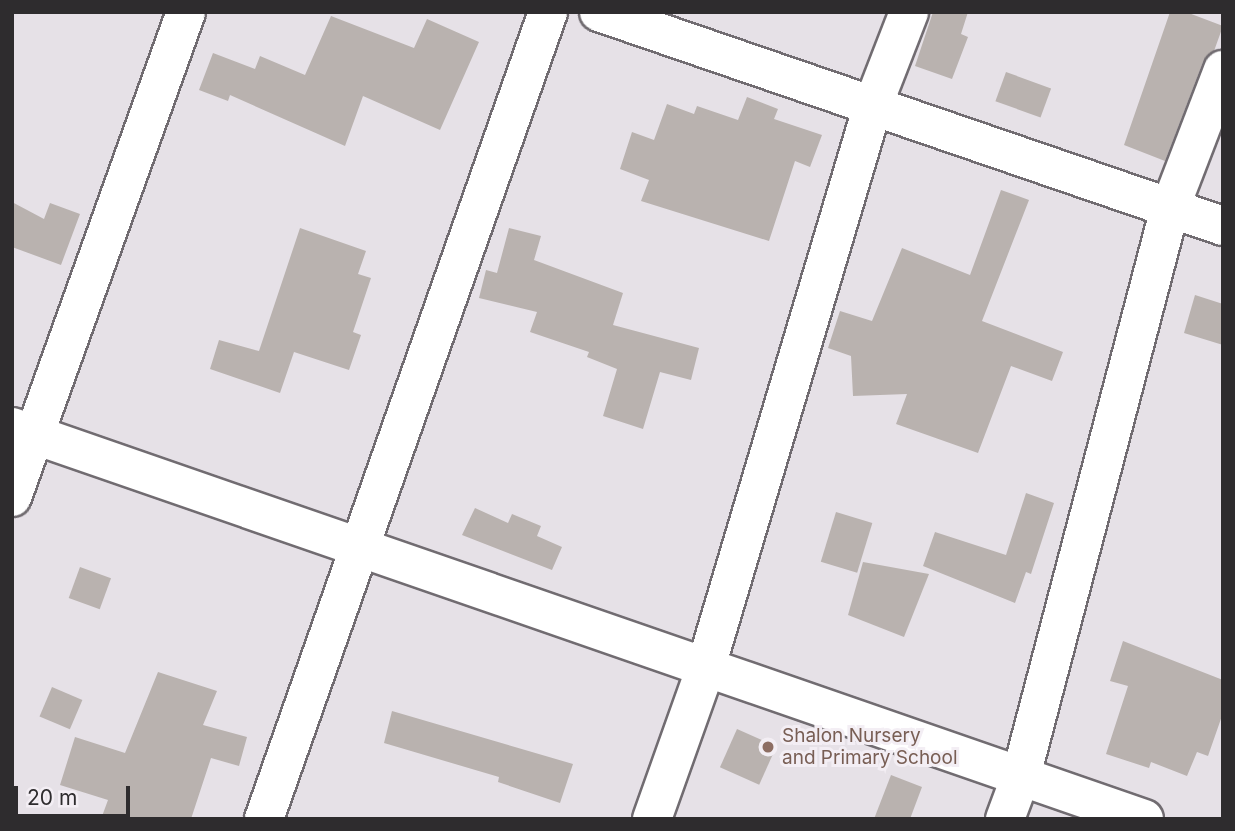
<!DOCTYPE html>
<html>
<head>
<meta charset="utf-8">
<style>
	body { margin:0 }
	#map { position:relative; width:1235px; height:831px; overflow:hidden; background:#e6e1e7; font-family:Inter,sans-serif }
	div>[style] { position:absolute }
	.building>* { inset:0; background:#b9b2af; transform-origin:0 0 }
	.roads { filter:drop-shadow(2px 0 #716c71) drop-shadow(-2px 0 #716c71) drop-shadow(0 2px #716c71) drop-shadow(0 -2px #716c71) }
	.minor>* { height:38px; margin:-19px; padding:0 19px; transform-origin:19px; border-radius:19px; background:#fff }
	.dots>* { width:19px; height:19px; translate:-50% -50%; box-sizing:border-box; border:4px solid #f3eef4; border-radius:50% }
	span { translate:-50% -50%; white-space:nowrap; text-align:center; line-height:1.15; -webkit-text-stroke:6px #f3eef4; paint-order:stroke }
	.education-label { font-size:19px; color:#785e54 }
	.left { translate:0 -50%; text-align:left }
	.frame { position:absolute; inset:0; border:14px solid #2e2c2e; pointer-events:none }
	.scale { position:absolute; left:14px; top:786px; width:116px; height:32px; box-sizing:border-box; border:4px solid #2e2c2e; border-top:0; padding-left:9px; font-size:21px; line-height:24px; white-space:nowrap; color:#2e2c2e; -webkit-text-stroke:5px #f3eef4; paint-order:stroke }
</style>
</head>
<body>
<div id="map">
	<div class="building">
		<div style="clip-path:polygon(933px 12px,968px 12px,961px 34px,968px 37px,952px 79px,915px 66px)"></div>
		<div style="clip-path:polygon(1170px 12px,1186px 12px,1223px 26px,1214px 51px,1203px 62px,1165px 161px,1124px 145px)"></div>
		<div style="clip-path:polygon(331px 16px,414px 48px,427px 19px,479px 42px,440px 130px,363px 96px,345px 146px,230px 95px,228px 101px,199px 90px,213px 53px,255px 69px,260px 56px,305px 75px)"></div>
		<div style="left:1006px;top:72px;width:48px;height:31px;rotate:20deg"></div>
		<div style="clip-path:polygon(747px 97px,778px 109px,774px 119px,822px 135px,810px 167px,795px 161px,769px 241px,641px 201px,649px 180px,620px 169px,632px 132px,654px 140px,667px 104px,694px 114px,697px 106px,738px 120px)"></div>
		<div style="clip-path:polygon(1001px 190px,1029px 200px,982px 321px,1063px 352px,1052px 381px,1011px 366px,978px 453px,896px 424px,907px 394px,853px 396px,851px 356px,828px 348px,840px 311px,872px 321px,902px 248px,970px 275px)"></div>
		<div style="clip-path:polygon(12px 202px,44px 219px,50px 203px,80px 214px,61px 265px,12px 247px)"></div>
		<div style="clip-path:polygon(300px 228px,366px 251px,358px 274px,371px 278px,353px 332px,361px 335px,349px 370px,294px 352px,280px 393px,210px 369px,219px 340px,259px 351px)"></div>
		<div style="clip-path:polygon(509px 228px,541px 236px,534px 260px,623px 293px,613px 325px,699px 348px,691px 380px,660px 372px,643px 429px,603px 416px,617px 369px,587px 357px,589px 352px,530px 332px,537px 312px,479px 298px,486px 270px,497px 273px)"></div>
		<div style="clip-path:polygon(1195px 295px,1223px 304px,1223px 345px,1184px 333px)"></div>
		<div style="clip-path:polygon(1026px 493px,1054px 503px,1031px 574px,1026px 572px,1015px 603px,923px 566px,935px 532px,1006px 555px)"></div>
		<div style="clip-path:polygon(475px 508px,508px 523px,512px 514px,541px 526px,537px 536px,562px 547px,552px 570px,462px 535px)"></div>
		<div style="left:836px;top:512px;width:38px;height:52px;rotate:17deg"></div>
		<div style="clip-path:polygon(863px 562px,929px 574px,904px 637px,848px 615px)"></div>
		<div style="left:80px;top:567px;width:33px;height:33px;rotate:20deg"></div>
		<div style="clip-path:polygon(1123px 641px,1223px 680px,1223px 713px,1208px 756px,1197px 752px,1187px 776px,1151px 762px,1149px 768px,1106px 754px,1128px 686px,1110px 681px)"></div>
		<div style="clip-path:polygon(158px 672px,217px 691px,203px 725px,247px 737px,239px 766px,211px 758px,191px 819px,101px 819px,108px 800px,60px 785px,75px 737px,125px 753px)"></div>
		<div style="left:52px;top:687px;width:33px;height:32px;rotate:23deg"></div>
		<div style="clip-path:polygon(392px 711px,573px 764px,560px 803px,498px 782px,499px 777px,384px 743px)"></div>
		<div style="left:737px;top:729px;width:43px;height:42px;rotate:24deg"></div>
		<div style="clip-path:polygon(891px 775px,922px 787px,910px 819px,874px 819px)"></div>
	</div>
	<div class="roads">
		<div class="minor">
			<div style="left:599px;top:12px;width:660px;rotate:18.93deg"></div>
			<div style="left:12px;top:427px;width:1198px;rotate:19.1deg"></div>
			<div style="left:12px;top:497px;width:515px;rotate:-70.26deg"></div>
			<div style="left:264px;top:819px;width:856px;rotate:-70.61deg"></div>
			<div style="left:652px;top:819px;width:158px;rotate:-70.4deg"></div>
			<div style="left:705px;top:670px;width:589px;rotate:-73.44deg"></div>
			<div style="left:873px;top:105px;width:100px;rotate:-68.8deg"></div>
			<div style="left:1005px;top:819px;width:46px;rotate:-69.6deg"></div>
			<div style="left:1021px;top:776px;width:587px;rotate:-75.3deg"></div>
			<div style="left:1170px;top:208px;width:148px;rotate:-69deg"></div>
		</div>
	</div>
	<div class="dots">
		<div style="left:768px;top:747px;background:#8d6e63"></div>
	</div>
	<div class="education-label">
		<span class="left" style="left:782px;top:747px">Shalon Nursery<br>and Primary School</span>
	</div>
	<div class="frame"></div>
	<div class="scale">20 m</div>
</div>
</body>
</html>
